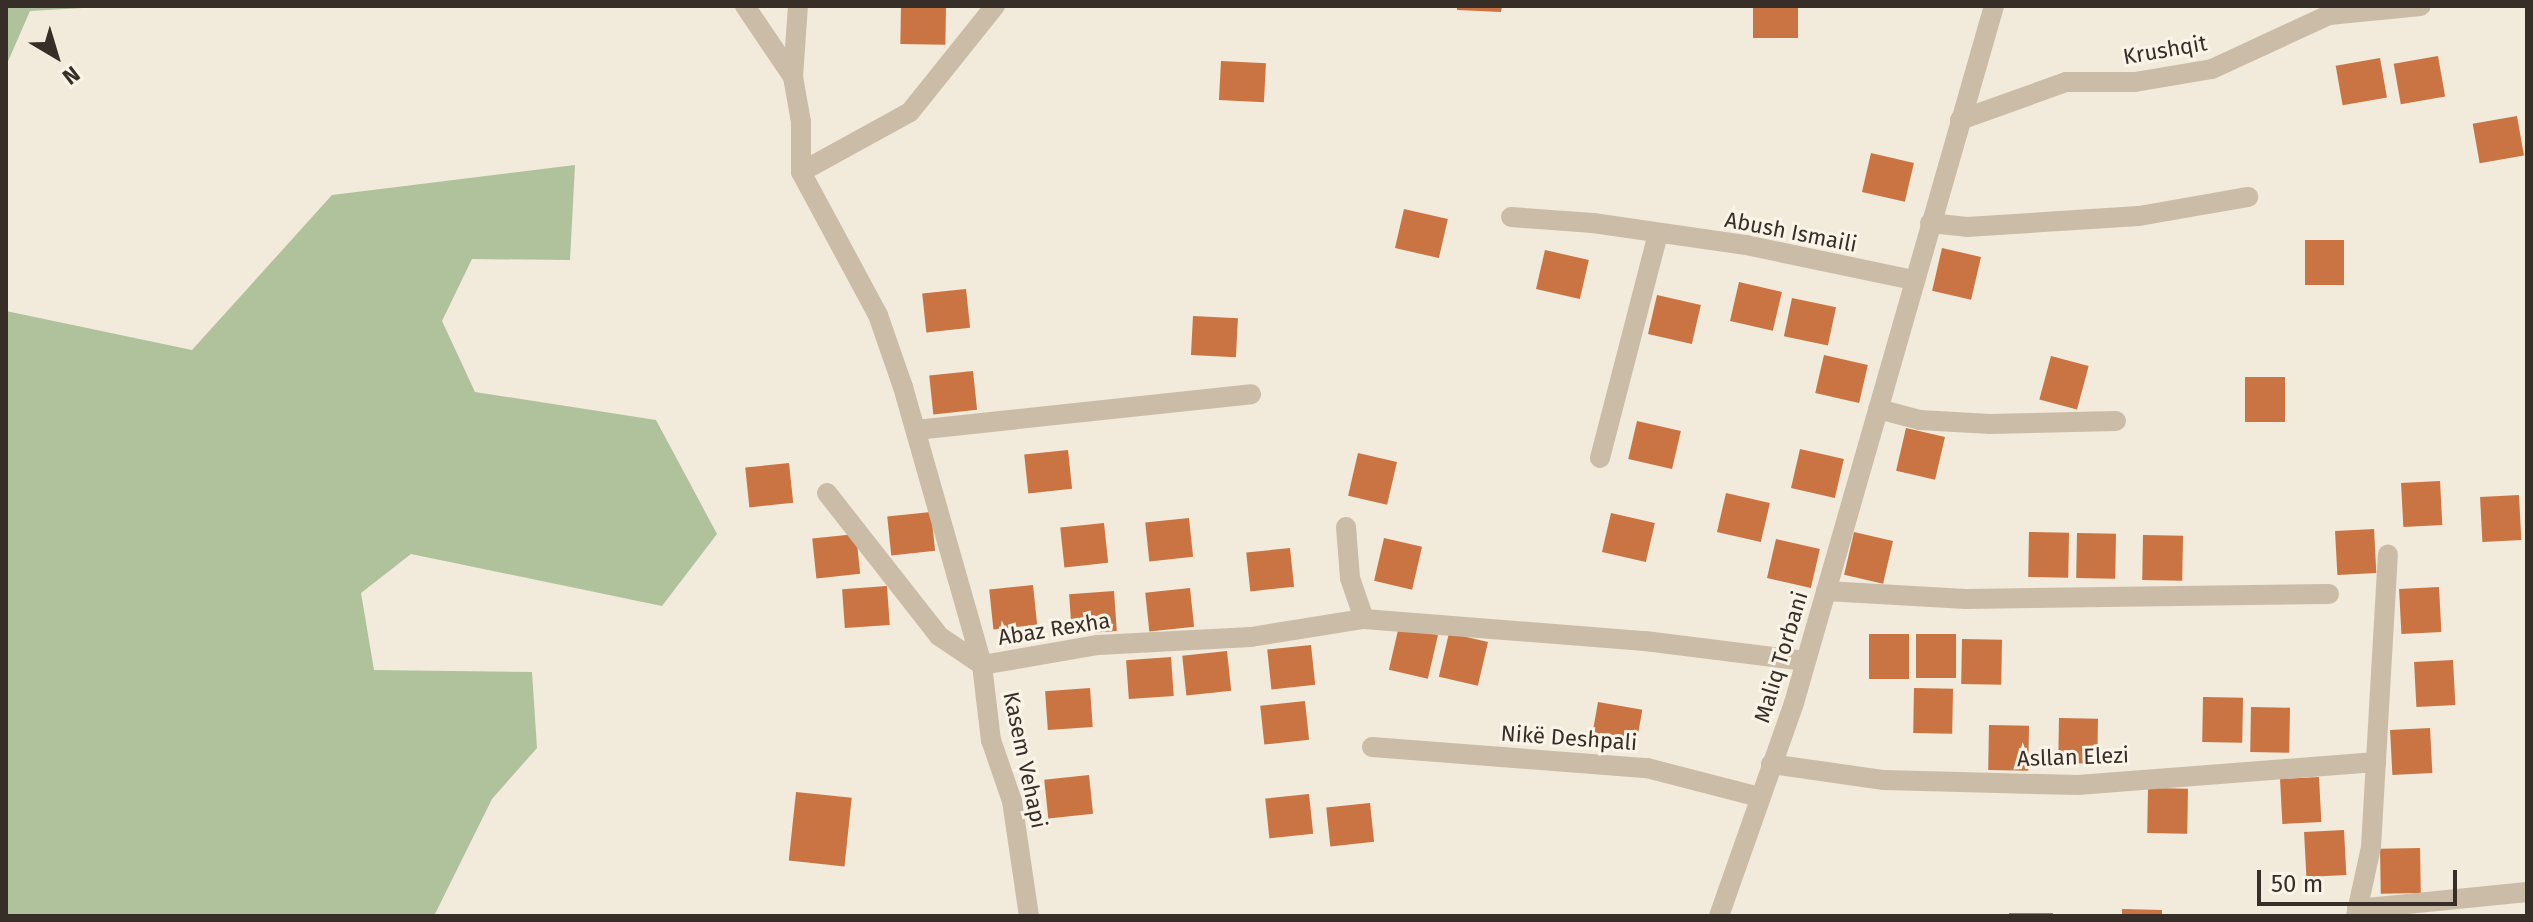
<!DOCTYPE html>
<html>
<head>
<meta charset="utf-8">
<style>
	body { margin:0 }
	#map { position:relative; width:2533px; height:922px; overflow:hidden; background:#f2eadb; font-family:"Fira Sans",sans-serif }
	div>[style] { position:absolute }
	.green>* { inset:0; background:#b0c29b }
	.building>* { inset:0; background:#c97442; transform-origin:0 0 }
	.minor>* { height:20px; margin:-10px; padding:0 10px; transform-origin:10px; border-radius:10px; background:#cbbca7 }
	span { translate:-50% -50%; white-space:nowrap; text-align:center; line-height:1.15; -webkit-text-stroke:6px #faf4e8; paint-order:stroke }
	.street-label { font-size:22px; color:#372e28 }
	.frame { position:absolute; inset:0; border:8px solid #372e28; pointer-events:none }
	.north { position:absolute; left:16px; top:16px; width:80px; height:80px; -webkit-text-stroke:6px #faf4e8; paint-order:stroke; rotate:142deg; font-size:22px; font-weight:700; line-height:32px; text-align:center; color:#372e28 }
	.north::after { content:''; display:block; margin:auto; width:28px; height:36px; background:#372e28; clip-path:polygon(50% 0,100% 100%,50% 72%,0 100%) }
	.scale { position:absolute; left:2257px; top:870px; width:200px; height:36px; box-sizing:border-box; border:4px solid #372e28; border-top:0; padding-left:10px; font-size:24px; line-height:28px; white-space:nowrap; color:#372e28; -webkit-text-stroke:6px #faf4e8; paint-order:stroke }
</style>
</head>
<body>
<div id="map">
	<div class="green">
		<div style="clip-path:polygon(6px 6px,118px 6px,30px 11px,6px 66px)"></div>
		<div style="clip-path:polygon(575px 165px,570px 260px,472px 259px,442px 321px,475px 392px,656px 420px,717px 534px,662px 606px,411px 554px,361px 593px,374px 670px,532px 672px,537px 748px,492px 799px,434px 916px,6px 916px,6px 311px,192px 350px,332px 195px)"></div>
	</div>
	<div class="building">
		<div style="left:901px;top:6px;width:45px;height:38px;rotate:1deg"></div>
		<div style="clip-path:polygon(1457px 6px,1502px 6px,1501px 12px,1457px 10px)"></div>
		<div style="left:1753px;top:6px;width:45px;height:32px"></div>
		<div style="left:2438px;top:56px;width:41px;height:45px;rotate:80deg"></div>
		<div style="left:2380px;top:58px;width:40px;height:45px;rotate:80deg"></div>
		<div style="left:1221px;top:61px;width:45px;height:39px;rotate:3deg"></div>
		<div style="left:2517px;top:116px;width:40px;height:45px;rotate:80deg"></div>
		<div style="left:1871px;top:153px;width:44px;height:40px;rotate:13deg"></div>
		<div style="left:1404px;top:209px;width:45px;height:40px;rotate:13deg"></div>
		<div style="left:2305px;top:240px;width:39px;height:45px"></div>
		<div style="left:1942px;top:248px;width:40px;height:44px;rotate:13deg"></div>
		<div style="left:1545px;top:250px;width:45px;height:40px;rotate:13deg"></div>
		<div style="left:1739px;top:282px;width:44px;height:40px;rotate:13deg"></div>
		<div style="left:966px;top:289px;width:39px;height:44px;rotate:84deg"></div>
		<div style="left:1657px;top:295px;width:45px;height:40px;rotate:13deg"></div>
		<div style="left:1792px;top:298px;width:45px;height:39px;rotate:12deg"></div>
		<div style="left:1193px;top:316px;width:45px;height:39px;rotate:3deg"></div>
		<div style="left:1824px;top:355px;width:45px;height:39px;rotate:13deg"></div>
		<div style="left:2051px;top:356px;width:39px;height:45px;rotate:15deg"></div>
		<div style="left:973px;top:371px;width:39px;height:44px;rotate:84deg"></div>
		<div style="left:2245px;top:377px;width:40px;height:45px"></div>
		<div style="left:1637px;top:421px;width:45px;height:39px;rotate:13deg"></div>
		<div style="left:1906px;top:428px;width:40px;height:44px;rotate:13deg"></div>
		<div style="left:1800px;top:449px;width:45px;height:40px;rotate:13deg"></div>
		<div style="left:1068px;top:450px;width:39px;height:44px;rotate:84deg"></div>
		<div style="left:1358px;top:453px;width:40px;height:44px;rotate:13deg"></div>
		<div style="left:789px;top:463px;width:40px;height:44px;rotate:84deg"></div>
		<div style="left:2440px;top:481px;width:44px;height:39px;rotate:87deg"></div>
		<div style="left:1726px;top:493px;width:45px;height:40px;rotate:13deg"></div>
		<div style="left:2519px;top:495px;width:45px;height:39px;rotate:87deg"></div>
		<div style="left:931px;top:512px;width:39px;height:44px;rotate:84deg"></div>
		<div style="left:1611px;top:513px;width:45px;height:40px;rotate:13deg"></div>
		<div style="left:1189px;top:518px;width:39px;height:44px;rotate:84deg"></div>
		<div style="left:1104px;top:523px;width:40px;height:44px;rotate:84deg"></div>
		<div style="left:2374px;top:529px;width:44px;height:39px;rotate:87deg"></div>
		<div style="left:1854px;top:532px;width:40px;height:44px;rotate:13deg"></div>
		<div style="left:2029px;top:532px;width:40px;height:45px;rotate:1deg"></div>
		<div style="left:2077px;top:533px;width:39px;height:45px;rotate:1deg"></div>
		<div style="left:856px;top:534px;width:40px;height:44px;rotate:84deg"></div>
		<div style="left:2143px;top:535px;width:40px;height:45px;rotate:1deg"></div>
		<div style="left:1384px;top:538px;width:39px;height:44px;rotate:13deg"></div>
		<div style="left:1776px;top:539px;width:45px;height:40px;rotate:13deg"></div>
		<div style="left:1290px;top:548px;width:39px;height:44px;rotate:84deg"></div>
		<div style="left:1033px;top:585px;width:40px;height:44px;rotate:84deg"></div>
		<div style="left:887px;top:586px;width:39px;height:45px;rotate:86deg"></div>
		<div style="left:2439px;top:587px;width:45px;height:40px;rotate:87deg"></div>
		<div style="left:1190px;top:588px;width:39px;height:45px;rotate:84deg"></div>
		<div style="left:1114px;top:591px;width:40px;height:45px;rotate:86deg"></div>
		<div style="left:1399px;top:626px;width:40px;height:45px;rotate:13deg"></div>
		<div style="left:1449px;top:633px;width:40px;height:45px;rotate:13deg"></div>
		<div style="left:1869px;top:634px;width:40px;height:45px"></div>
		<div style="left:1916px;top:634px;width:40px;height:44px"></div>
		<div style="left:1962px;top:639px;width:40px;height:45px;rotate:1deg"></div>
		<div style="left:1311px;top:645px;width:40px;height:44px;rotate:84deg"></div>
		<div style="left:1227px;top:651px;width:40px;height:45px;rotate:84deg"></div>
		<div style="left:1171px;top:657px;width:39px;height:45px;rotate:86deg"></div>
		<div style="left:2453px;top:660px;width:45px;height:39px;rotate:87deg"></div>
		<div style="left:1090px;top:688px;width:39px;height:45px;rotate:86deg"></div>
		<div style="left:1914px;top:688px;width:39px;height:45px;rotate:1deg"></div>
		<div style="left:2203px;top:697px;width:40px;height:45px;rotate:1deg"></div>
		<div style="left:1305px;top:701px;width:39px;height:45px;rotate:84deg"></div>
		<div style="left:1598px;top:702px;width:45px;height:40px;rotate:10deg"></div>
		<div style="left:2251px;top:707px;width:39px;height:45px;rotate:1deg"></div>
		<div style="left:2059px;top:718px;width:39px;height:45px;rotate:1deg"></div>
		<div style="left:1989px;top:725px;width:40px;height:45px;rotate:1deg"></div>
		<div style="left:2430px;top:728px;width:45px;height:40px;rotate:87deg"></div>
		<div style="left:1089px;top:775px;width:39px;height:45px;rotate:84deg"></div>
		<div style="left:2319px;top:777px;width:45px;height:39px;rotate:87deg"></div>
		<div style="left:2148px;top:788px;width:40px;height:45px;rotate:1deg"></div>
		<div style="left:796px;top:792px;width:56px;height:69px;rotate:6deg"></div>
		<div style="left:1309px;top:794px;width:40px;height:44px;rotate:84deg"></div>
		<div style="left:1370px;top:803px;width:39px;height:44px;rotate:84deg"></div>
		<div style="left:2344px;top:830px;width:45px;height:40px;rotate:87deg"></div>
		<div style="left:2420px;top:848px;width:45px;height:40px;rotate:89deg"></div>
		<div style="clip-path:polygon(2122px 909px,2162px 910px,2162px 916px,2122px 916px)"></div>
		<div style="left:2009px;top:913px;width:44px;height:3px"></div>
	</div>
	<div class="minor">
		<div style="left:745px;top:6px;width:86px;rotate:55.9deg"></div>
		<div style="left:793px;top:77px;width:46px;rotate:79.9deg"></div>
		<div style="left:801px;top:122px;width:50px;rotate:90deg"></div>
		<div style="left:801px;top:172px;width:162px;rotate:61.7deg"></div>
		<div style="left:878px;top:315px;width:76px;rotate:70.9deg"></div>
		<div style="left:903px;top:387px;width:289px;rotate:74.1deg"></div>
		<div style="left:982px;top:665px;width:76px;rotate:83.2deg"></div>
		<div style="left:991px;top:740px;width:65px;rotate:71deg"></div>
		<div style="left:1012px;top:801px;width:116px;rotate:81.6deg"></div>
		<div style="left:793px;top:77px;width:71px;rotate:-86deg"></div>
		<div style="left:1960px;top:120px;width:113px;rotate:-19.7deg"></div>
		<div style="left:2066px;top:82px;width:69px"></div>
		<div style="left:2135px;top:82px;width:78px;rotate:-9.6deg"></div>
		<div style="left:2212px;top:69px;width:129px;rotate:-24.8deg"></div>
		<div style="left:2329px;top:15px;width:92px;rotate:-5.6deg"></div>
		<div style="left:801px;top:172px;width:124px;rotate:-28.8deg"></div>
		<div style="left:910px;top:112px;width:136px;rotate:-51.3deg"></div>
		<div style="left:1511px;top:217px;width:82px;rotate:4.2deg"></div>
		<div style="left:1593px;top:223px;width:155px;rotate:8.2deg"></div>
		<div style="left:1746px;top:245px;width:172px;rotate:11.8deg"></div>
		<div style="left:1930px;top:223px;width:37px;rotate:6deg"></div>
		<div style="left:1967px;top:227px;width:172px;rotate:-3.7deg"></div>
		<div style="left:2139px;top:216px;width:111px;rotate:-9.9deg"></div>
		<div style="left:1878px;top:409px;width:43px;rotate:14.7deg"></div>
		<div style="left:1920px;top:420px;width:70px;rotate:3.3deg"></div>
		<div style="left:1990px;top:424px;width:126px;rotate:-1.4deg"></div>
		<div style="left:916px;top:430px;width:337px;rotate:-6.1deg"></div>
		<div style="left:1600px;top:458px;width:232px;rotate:-75.5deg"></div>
		<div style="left:827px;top:493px;width:182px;rotate:51.9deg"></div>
		<div style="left:939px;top:636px;width:52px;rotate:34deg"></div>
		<div style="left:982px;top:665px;width:118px;rotate:-9.8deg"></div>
		<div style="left:1098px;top:645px;width:153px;rotate:-3deg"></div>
		<div style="left:1251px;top:637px;width:114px;rotate:-9.1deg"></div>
		<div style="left:1364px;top:619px;width:282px;rotate:4.5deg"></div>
		<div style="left:1645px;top:641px;width:162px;rotate:7.1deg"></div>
		<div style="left:1346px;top:527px;width:51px;rotate:85.5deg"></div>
		<div style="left:1350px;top:578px;width:43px;rotate:71.1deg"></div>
		<div style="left:1826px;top:591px;width:140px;rotate:3.3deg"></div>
		<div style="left:1966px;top:599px;width:363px;rotate:-0.8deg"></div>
		<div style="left:1372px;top:747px;width:276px;rotate:4.4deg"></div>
		<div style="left:1647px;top:768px;width:116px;rotate:14.5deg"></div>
		<div style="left:1771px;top:764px;width:114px;rotate:8.1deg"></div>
		<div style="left:1884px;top:780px;width:194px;rotate:1.5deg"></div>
		<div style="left:2078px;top:785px;width:299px;rotate:-4.4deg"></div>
		<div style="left:2357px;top:909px;width:171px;rotate:-5.7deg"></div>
		<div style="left:1719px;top:916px;width:226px;rotate:-70.6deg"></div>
		<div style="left:1794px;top:703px;width:725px;rotate:-73.99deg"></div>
		<div style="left:2356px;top:916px;width:71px;rotate:-77.7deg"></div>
		<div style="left:2371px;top:847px;width:293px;rotate:-86.7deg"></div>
	</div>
	<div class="street-label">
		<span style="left:2165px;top:50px;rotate:-10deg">Krushqit</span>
		<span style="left:1791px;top:232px;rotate:11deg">Abush Ismaili</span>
		<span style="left:1054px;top:629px;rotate:-9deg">Abaz Rexha</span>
		<span style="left:1781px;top:657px;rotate:-73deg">Maliq Torbani</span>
		<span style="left:1569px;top:738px;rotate:4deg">Nikë Deshpali</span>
		<span style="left:2073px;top:757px;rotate:-2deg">Asllan Elezi</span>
		<span style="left:1025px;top:760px;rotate:78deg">Kasem Vehapi</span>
	</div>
	<div class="frame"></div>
	<div class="north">N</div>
	<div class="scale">50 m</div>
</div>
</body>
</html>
